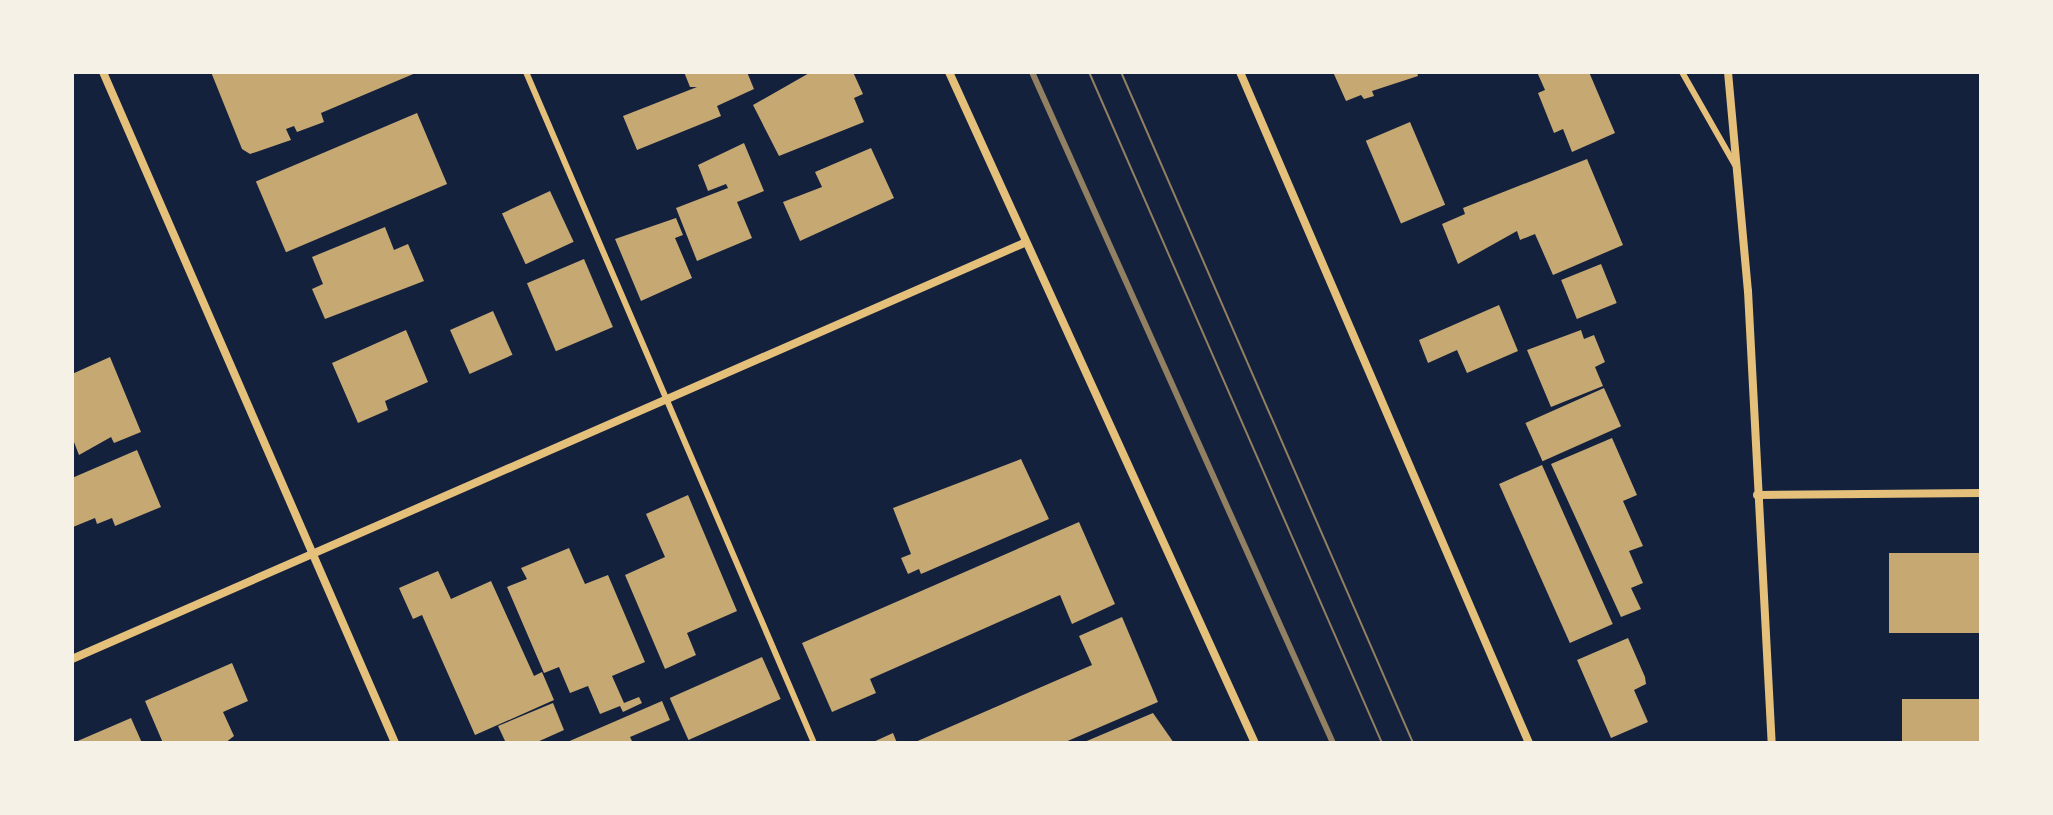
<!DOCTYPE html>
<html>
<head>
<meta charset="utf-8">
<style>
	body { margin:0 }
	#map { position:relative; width:2053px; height:815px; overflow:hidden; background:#14213d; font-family:"PT Sans Narrow",sans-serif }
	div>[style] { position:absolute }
	.building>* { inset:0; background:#c6a872; transform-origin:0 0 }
	.service>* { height:6px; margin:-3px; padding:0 3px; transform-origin:3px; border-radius:3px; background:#e5c07b }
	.minor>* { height:8px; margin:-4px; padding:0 4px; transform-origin:4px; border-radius:4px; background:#e5c07b }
	.tram>* { height:2px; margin:-1px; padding:0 1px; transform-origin:1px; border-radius:1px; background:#918062 }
	.rail>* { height:6px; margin:-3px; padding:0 3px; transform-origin:3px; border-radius:3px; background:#918062 }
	span { translate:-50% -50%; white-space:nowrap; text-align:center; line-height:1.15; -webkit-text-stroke:6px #f6f1e7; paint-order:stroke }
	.frame { position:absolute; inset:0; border:74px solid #f6f1e7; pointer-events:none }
</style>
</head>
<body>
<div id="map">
	<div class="building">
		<div style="clip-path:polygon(211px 72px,338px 73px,418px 72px,321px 113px,324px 122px,297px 132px,294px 126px,286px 129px,291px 140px,250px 154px,242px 149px)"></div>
		<div style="clip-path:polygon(684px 72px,747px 72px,754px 89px,717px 106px,721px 116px,637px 150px,623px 116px,697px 87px,690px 87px)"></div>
		<div style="clip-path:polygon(811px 72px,853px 72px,863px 94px,854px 98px,864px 122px,779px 156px,753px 105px)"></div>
		<div style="clip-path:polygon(1333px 72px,1417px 72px,1418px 76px,1372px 91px,1374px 96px,1364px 99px,1361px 95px,1346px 101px)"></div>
		<div style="clip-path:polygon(1537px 72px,1589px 72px,1615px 133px,1572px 152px,1563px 129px,1554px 133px,1538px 93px,1545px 90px)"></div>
		<div style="left:417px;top:113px;width:77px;height:175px;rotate:67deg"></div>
		<div style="left:1410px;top:122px;width:90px;height:48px;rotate:67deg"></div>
		<div style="clip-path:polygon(744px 143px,764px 191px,737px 202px,752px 238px,697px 261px,676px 208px,728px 188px,726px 184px,708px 191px,698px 165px)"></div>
		<div style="clip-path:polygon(871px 148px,894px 198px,800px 241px,783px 202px,822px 187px,815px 172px)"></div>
		<div style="clip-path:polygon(1587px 159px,1623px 245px,1553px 275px,1535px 234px,1520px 240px,1517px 231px,1458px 264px,1442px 224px,1465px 214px,1463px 208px)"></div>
		<div style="left:550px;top:191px;width:56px;height:53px;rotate:65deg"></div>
		<div style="clip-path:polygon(676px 218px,683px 235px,675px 238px,692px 278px,641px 301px,615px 239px)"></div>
		<div style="clip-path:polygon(385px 227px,394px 250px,408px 244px,424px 281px,325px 319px,312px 289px,323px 284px,312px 257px)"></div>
		<div style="left:584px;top:259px;width:74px;height:62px;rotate:67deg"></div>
		<div style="left:1601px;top:264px;width:42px;height:43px;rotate:68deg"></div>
		<div style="clip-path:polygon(1499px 305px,1518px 351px,1467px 373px,1457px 350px,1428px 363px,1419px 340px)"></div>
		<div style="left:493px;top:311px;width:48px;height:47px;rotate:66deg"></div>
		<div style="clip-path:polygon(406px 330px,428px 382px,385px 401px,388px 410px,358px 423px,332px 363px)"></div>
		<div style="clip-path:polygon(1581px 330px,1584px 339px,1594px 335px,1605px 362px,1595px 367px,1603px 386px,1551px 407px,1527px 350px)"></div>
		<div style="clip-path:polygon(110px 357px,141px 432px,114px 443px,111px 437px,79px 455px,72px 437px,72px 374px)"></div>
		<div style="left:1604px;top:388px;width:42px;height:86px;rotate:66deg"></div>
		<div style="clip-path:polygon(1612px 438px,1637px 495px,1623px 501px,1643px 546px,1629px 551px,1643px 583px,1631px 588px,1641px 609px,1621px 617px,1551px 464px)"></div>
		<div style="clip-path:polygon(137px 450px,161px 507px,115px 526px,112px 518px,97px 524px,95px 518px,73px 527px,72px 478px)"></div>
		<div style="clip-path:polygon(1021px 459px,1049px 519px,921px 574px,919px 569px,908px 574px,901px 558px,911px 554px,893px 508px)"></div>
		<div style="left:1542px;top:465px;width:174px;height:47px;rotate:66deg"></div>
		<div style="clip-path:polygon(688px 495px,737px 611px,687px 633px,696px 655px,665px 669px,625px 575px,665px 557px,646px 514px)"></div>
		<div style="clip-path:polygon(1079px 522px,1115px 604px,1072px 624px,1060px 595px,870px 679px,876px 693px,832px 712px,802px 643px)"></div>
		<div style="clip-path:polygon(569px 548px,585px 584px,608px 575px,645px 662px,612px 676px,624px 703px,639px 697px,642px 703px,623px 712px,620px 706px,600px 714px,588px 686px,570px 693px,559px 667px,544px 673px,507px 587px,527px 579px,521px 568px)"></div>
		<div style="left:1889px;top:553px;width:92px;height:80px"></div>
		<div style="clip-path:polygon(438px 571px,451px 599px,491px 581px,534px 676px,542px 672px,554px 700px,475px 735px,422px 615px,413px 619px,399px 588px)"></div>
		<div style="clip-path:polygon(1122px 617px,1158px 702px,1063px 743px,913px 743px,1092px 665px,1079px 636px)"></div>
		<div style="clip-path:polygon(1628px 638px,1645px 677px,1646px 684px,1634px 690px,1648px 722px,1611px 738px,1577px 660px)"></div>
		<div style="left:762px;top:657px;width:46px;height:101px;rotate:66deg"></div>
		<div style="clip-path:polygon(232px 663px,248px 701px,223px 712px,234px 736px,225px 743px,163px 743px,145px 701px)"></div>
		<div style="left:1981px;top:699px;width:44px;height:79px;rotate:90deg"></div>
		<div style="clip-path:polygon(662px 701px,670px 720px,630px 737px,633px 743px,565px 743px)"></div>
		<div style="clip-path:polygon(553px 703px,564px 730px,535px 743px,506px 743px,498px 726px)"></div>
		<div style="clip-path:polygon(1153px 713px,1174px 743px,1082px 743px)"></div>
		<div style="clip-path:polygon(131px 718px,142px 743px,73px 743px)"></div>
		<div style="clip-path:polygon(893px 733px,897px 743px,871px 743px)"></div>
	</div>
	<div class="service">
		<div style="left:526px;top:72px;width:730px;rotate:66.77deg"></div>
		<div style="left:1682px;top:72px;width:107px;rotate:60.3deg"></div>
	</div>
	<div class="minor">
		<div style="left:103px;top:72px;width:732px;rotate:66.48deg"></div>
		<div style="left:949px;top:72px;width:737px;rotate:65.49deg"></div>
		<div style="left:1240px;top:72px;width:731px;rotate:66.7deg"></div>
		<div style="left:1728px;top:72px;width:220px;rotate:84.8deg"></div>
		<div style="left:1748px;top:291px;width:453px;rotate:87deg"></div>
		<div style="left:1757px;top:495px;width:224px;rotate:-0.5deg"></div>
		<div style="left:72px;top:659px;width:1039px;rotate:-23.6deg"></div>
	</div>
	<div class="tram">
		<div style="left:1089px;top:72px;width:732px;rotate:66.41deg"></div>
		<div style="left:1121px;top:72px;width:732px;rotate:66.48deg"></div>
	</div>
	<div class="rail">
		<div style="left:1032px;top:72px;width:735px;rotate:65.84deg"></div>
	</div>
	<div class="frame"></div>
</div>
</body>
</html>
